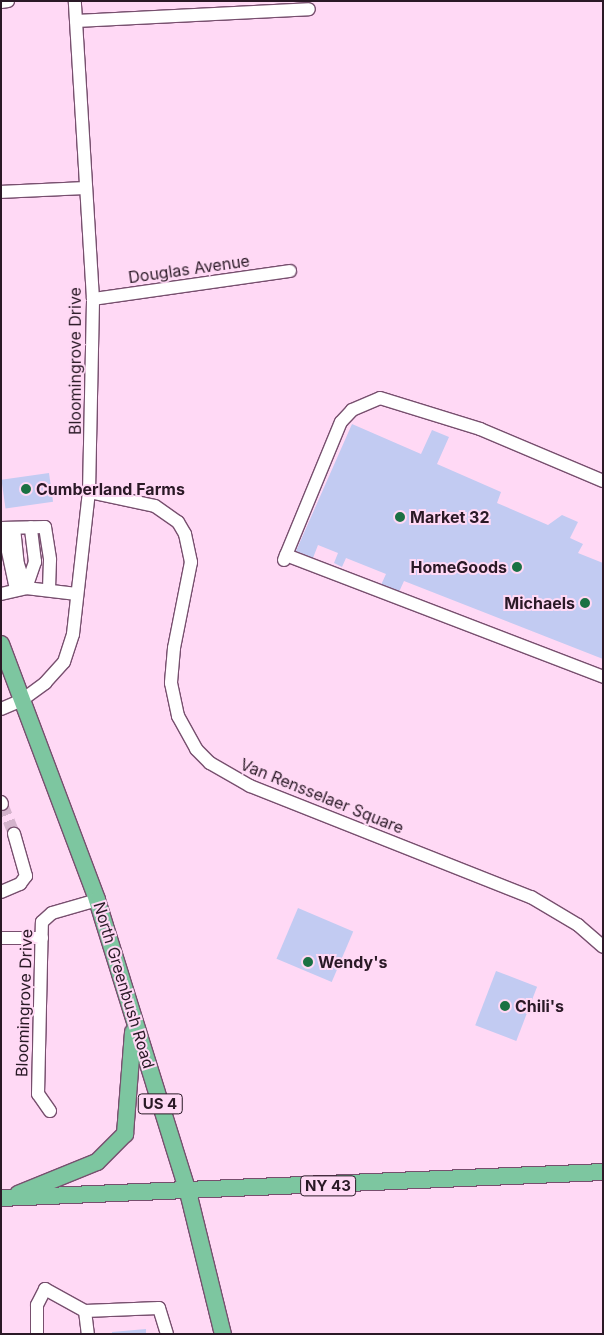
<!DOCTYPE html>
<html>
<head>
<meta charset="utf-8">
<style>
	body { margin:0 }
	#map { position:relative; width:604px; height:1335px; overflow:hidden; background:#ffd9f5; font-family:Inter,sans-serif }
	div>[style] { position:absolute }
	.building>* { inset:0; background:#c2cbf2; transform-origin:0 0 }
	.minor-tunnel>* { height:12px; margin-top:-6px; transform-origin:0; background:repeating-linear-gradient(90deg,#d4b3cc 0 12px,transparent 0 18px) }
	.roads { filter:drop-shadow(1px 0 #774f6e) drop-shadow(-1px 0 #774f6e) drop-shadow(0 1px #774f6e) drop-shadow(0 -1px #774f6e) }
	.minor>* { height:12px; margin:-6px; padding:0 6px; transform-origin:6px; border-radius:6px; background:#fff }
	.major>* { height:16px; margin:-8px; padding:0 8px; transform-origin:8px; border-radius:8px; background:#7dc6a0 }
	.dots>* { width:14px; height:14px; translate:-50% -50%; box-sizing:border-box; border:2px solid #ffd9f5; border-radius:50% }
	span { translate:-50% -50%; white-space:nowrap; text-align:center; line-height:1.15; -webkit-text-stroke:4px #ffd9f5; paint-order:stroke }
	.shield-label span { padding:1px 4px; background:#ffd9f5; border:1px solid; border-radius:4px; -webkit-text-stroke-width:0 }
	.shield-label { font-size:15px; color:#2a1926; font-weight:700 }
	.street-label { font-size:16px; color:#2a1926 }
	.poi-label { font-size:16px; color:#2a1926; font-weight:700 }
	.left { translate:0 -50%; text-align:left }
	.right { translate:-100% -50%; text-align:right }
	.frame { position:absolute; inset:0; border:2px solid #2a1926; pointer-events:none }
</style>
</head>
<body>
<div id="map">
	<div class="building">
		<div style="clip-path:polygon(352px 424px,421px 454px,432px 430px,449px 437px,437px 464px,501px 492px,497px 503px,548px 525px,562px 515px,578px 522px,570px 538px,583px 544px,578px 553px,603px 563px,603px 659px,404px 581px,399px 592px,381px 585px,386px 574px,346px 558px,342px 567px,334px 563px,338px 553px,318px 545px,313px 558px,296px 551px)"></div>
		<div style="left:49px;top:473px;width:29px;height:48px;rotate:82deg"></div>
		<div style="left:298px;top:908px;width:60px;height:55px;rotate:23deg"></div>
		<div style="left:496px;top:971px;width:44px;height:58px;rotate:21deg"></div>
		<div style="clip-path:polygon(146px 1329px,146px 1334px,112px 1334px,112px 1332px)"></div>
	</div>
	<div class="minor-tunnel">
		<div style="left:2px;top:804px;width:32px;rotate:68deg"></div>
	</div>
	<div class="roads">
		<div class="minor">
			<div style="left:1px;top:2px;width:7px;rotate:-8deg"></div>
			<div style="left:76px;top:21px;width:233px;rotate:-2.9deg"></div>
			<div style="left:1px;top:192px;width:84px;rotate:-2.7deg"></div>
			<div style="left:93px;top:299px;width:199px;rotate:-8.1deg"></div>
			<div style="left:89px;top:492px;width:67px;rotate:12deg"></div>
			<div style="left:155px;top:506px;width:28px;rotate:35deg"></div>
			<div style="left:178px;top:522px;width:14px;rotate:60deg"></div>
			<div style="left:185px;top:534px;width:29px;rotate:78deg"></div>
			<div style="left:191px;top:562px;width:88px;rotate:101.2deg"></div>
			<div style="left:174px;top:648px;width:35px;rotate:95deg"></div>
			<div style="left:171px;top:683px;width:34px;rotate:78deg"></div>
			<div style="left:178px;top:716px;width:38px;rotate:61deg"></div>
			<div style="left:196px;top:749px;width:20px;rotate:45deg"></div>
			<div style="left:210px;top:763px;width:46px;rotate:29.9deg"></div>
			<div style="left:250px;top:786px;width:302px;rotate:21.6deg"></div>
			<div style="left:531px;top:897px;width:55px;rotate:30.8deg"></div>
			<div style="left:578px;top:925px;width:33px;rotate:41deg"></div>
			<div style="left:1px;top:528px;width:44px;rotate:-1.3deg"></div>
			<div style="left:45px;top:527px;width:33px;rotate:81deg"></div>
			<div style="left:50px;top:560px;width:29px;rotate:92deg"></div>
			<div style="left:3px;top:528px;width:62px;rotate:78deg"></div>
			<div style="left:14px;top:528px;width:36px;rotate:84deg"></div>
			<div style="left:18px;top:564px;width:25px;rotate:72deg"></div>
			<div style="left:286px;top:555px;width:340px;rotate:21deg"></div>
			<div style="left:284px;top:560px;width:149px;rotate:-67.6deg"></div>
			<div style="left:341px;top:422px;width:16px;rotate:-47deg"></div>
			<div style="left:352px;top:410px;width:30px;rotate:-23deg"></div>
			<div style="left:380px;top:398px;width:105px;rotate:17.2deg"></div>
			<div style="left:480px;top:429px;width:134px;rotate:22.9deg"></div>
			<div style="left:26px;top:588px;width:28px;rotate:-71deg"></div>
			<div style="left:35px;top:562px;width:35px;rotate:-97deg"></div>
			<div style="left:1px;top:594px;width:26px;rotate:-13deg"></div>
			<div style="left:26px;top:588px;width:51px;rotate:6.7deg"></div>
			<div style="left:1px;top:709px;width:23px;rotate:-23deg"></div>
			<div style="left:22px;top:700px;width:29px;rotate:-36deg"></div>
			<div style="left:45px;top:683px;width:28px;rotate:-48deg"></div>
			<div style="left:64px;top:662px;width:29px;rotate:-72deg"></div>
			<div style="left:73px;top:634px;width:143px;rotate:-83.6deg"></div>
			<div style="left:89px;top:492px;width:193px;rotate:-88.8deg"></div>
			<div style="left:93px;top:299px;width:299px;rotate:-93.5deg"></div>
			<div style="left:1px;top:802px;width:2px;rotate:63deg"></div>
			<div style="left:1px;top:892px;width:21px;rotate:-23deg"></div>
			<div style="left:20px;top:884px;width:10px;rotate:-53deg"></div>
			<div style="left:26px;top:876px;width:44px;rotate:-105.9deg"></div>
			<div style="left:1px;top:938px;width:41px"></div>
			<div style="left:50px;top:1111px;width:21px;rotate:-125deg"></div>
			<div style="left:38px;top:1094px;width:172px;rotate:-88.7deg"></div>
			<div style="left:42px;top:922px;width:13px;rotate:-42deg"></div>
			<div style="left:52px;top:913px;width:47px;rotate:-16.1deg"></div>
			<div style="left:85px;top:1311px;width:23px;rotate:83deg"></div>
			<div style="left:37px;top:1334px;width:29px;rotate:-90deg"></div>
			<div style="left:37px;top:1305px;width:18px;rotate:-63deg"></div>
			<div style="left:45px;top:1289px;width:46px;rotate:28.8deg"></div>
			<div style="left:85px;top:1311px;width:74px;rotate:-2.3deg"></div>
			<div style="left:159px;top:1308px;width:27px;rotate:73deg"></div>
		</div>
		<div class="major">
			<div style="left:1px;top:644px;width:273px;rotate:69.4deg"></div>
			<div style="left:97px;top:900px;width:306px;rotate:72.7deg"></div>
			<div style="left:188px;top:1192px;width:146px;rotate:76.2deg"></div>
			<div style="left:18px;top:1194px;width:85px;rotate:-22.1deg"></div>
			<div style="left:97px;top:1162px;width:40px;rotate:-45deg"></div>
			<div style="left:125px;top:1134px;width:102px;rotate:-85.5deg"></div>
			<div style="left:1px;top:1198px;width:603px;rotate:-2.47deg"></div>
		</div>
	</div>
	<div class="dots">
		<div style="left:26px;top:489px;background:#1b7143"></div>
		<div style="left:400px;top:517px;background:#1b7143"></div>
		<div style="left:517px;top:567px;background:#1b7143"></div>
		<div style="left:585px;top:603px;background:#1b7143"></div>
		<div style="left:308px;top:962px;background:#1b7143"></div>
		<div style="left:505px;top:1006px;background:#1b7143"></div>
	</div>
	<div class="shield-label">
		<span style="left:160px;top:1104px">US 4</span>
		<span style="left:328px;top:1186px">NY 43</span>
	</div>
	<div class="street-label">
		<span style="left:189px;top:269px;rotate:-8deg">Douglas Avenue</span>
		<span style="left:75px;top:361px;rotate:-90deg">Bloomingrove Drive</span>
		<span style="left:322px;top:796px;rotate:22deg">Van Rensselaer Square</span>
		<span style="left:124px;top:985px;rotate:73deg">North Greenbush Road</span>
		<span style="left:24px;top:1003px;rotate:-88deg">Bloomingrove Drive</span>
	</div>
	<div class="poi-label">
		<span class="left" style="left:36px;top:489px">Cumberland Farms</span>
		<span class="left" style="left:410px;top:517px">Market 32</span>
		<span class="right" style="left:507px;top:567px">HomeGoods</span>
		<span class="right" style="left:575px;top:603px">Michaels</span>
		<span class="left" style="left:318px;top:962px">Wendy's</span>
		<span class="left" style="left:515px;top:1006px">Chili's</span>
	</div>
	<div class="frame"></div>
</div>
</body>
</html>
